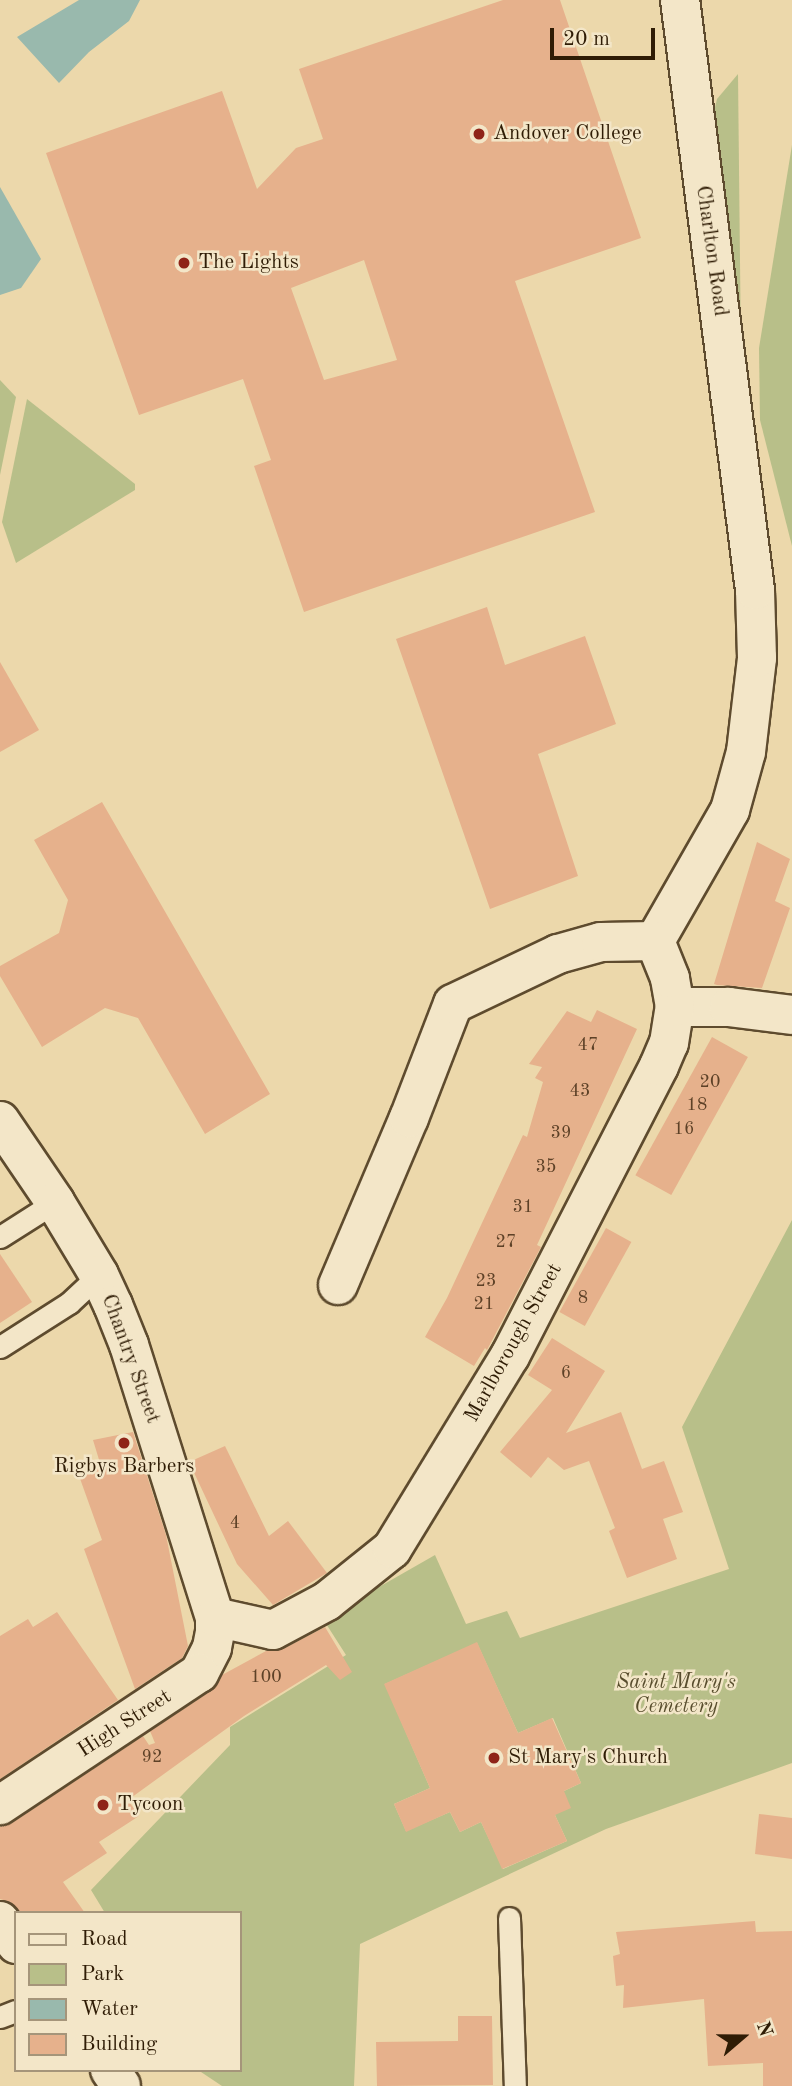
<!DOCTYPE html>
<html>
<head>
<meta charset="utf-8">
<style>
	body { margin:0 }
	#map { position:relative; width:792px; height:2086px; overflow:hidden; background:#ecd8ab; font-family:"Old Standard TT",serif }
	div>[style] { position:absolute }
	.green>* { inset:0; background:#b8bf89 }
	.water>* { inset:0; background:#99b9ad }
	.building>* { inset:0; background:#e6b18c; transform-origin:0 0 }
	.roads { filter:drop-shadow(2px 0 #5e4b2e) drop-shadow(-2px 0 #5e4b2e) drop-shadow(0 2px #5e4b2e) drop-shadow(0 -2px #5e4b2e) }
	.service>* { height:21px; margin:-10.5px; padding:0 10.5px; transform-origin:10.5px; border-radius:10.5px; background:#f3e6c8 }
	.minor>* { height:38px; margin:-19px; padding:0 19px; transform-origin:19px; border-radius:19px; background:#f3e6c8 }
	.dots>* { width:19px; height:19px; translate:-50% -50%; box-sizing:border-box; border:4px solid #f3e6c8; border-radius:50% }
	span { translate:-50% -50%; white-space:nowrap; text-align:center; line-height:1.15; -webkit-text-stroke:5px #f3e6c8; paint-order:stroke }
	.number-label { font-size:18px; color:#5d4127 }
	.number-label span { -webkit-text-stroke-width:0 }
	.poi-label { font-size:21px; color:#2f1c05 }
	.left { translate:0 -50%; text-align:left }
	.street-label { font-size:21px; color:#2f1c05 }
	.park-label { font-size:21px; color:#584d2d; font-style:italic }
	.legend { position:absolute; left:14px; top:1911px; width:228px; height:161px; box-sizing:border-box; background:#f3e6c8; border:2px solid #a5957a; margin:0; padding:9px 12px; list-style:none; font-size:21px; color:#2f1c05 }
	.legend li { display:flex; align-items:center; gap:14px; height:35px }
	.legend b { width:35px; border:2px solid #a5957a }
	.north { position:absolute; left:708px; top:2002px; width:70px; height:70px; -webkit-text-stroke:5px #f3e6c8; paint-order:stroke; rotate:70deg; font-size:19px; font-weight:700; line-height:28px; text-align:center; color:#2f1c05 }
	.north::after { content:''; display:block; margin:auto; width:24px; height:32px; background:#2f1c05; clip-path:polygon(50% 0,100% 100%,50% 72%,0 100%) }
	.scale { position:absolute; left:550px; top:28px; width:105px; height:32px; box-sizing:border-box; border:4px solid #2f1c05; border-top:0; padding-left:9px; font-size:21px; line-height:24px; white-space:nowrap; color:#2f1c05; -webkit-text-stroke:5px #f3e6c8; paint-order:stroke }
</style>
</head>
<body>
<div id="map">
	<div class="green">
		<div style="clip-path:polygon(738px 74px,741px 354px,712px 120px,717px 99px)"></div>
		<div style="clip-path:polygon(792px 145px,792px 546px,760px 420px,759px 348px)"></div>
		<div style="clip-path:polygon(0 380px,16px 397px,0 475px)"></div>
		<div style="clip-path:polygon(27px 399px,135px 484px,135px 490px,16px 563px,2px 522px)"></div>
		<div style="clip-path:polygon(evenodd,792px 1220px,792px 1763px,606px 1829px,360px 1944px,354px 2086px,222px 2086px,198px 2070px,240px 2070px,240px 1913px,105px 1913px,91px 1890px,230px 1745px,230px 1727px,346px 1655px,323px 1619px,435px 1555px,466px 1624px,507px 1611px,520px 1638px,729px 1569px,682px 1427px,792px 1220px,477px 1643px,518px 1733px,553px 1718px,581px 1783px,564px 1791px,555px 1815px,567px 1841px,503px 1869px,481px 1822px,460px 1832px,450px 1812px,406px 1831px,394px 1804px,430px 1788px,385px 1684px,477px 1643px)"></div>
	</div>
	<div class="water">
		<div style="clip-path:polygon(79px 0,140px 0,129px 21px,89px 52px,59px 83px,17px 37px)"></div>
		<div style="clip-path:polygon(0 187px,41px 259px,21px 288px,0 295px)"></div>
	</div>
	<div class="building">
		<div style="clip-path:polygon(evenodd,503px 0,560px 0,641px 238px,515px 281px,595px 512px,304px 612px,254px 466px,271px 460px,243px 379px,139px 415px,46px 153px,222px 91px,257px 189px,296px 148px,323px 139px,299px 69px,503px 0,364px 260px,397px 360px,324px 380px,291px 288px,364px 260px)"></div>
		<div style="clip-path:polygon(487px 607px,505px 665px,585px 636px,616px 724px,538px 754px,578px 876px,490px 909px,396px 639px)"></div>
		<div style="clip-path:polygon(0 662px,39px 730px,0 752px)"></div>
		<div style="clip-path:polygon(102px 802px,270px 1094px,205px 1134px,138px 1018px,105px 1008px,42px 1047px,0 976px,0 966px,59px 933px,68px 900px,34px 840px)"></div>
		<div style="clip-path:polygon(757px 842px,790px 859px,775px 901px,790px 908px,762px 988px,717px 985px,714px 984px)"></div>
		<div style="clip-path:polygon(597px 1010px,637px 1029px,537px 1245px,541px 1247px,487px 1350px,485px 1348px,474px 1366px,425px 1337px,447px 1298px,523px 1135px,527px 1137px,543px 1082px,535px 1078px,542px 1067px,529px 1064px,567px 1011px,591px 1022px)"></div>
		<div style="left:712px;top:1037px;width:41px;height:158px;rotate:29deg"></div>
		<div style="left:606px;top:1228px;width:29px;height:96px;rotate:29deg"></div>
		<div style="clip-path:polygon(0 1254px,32px 1302px,0 1323px)"></div>
		<div style="clip-path:polygon(552px 1338px,605px 1371px,566px 1433px,621px 1412px,642px 1469px,664px 1461px,683px 1512px,663px 1519px,677px 1559px,627px 1578px,609px 1531px,615px 1528px,589px 1461px,564px 1470px,548px 1457px,531px 1478px,500px 1452px,552px 1390px,528px 1375px)"></div>
		<div style="clip-path:polygon(133px 1432px,166px 1535px,188px 1646px,182px 1658px,135px 1689px,84px 1549px,102px 1540px,78px 1473px,100px 1463px,93px 1440px)"></div>
		<div style="clip-path:polygon(225px 1446px,269px 1536px,288px 1521px,327px 1573px,273px 1605px,237px 1564px,189px 1462px)"></div>
		<div style="clip-path:polygon(57px 1612px,118px 1700px,0 1779px,0 1636px,28px 1619px,33px 1627px)"></div>
		<div style="clip-path:polygon(325px 1627px,352px 1672px,340px 1680px,326px 1665px,244px 1716px,128px 1800px,139px 1816px,99px 1842px,107px 1853px,63px 1882px,85px 1913px,21px 1913px,10px 1902px,0 1899px,0 1827px,12px 1823px,143px 1736px,149px 1745px,155px 1743px,150px 1731px,211px 1691px,222px 1675px,266px 1651px,283px 1649px)"></div>
		<div style="clip-path:polygon(477px 1642px,518px 1733px,552px 1718px,581px 1783px,564px 1791px,571px 1808px,555px 1815px,567px 1841px,502px 1869px,481px 1822px,460px 1832px,450px 1812px,406px 1832px,394px 1804px,430px 1788px,384px 1684px)"></div>
		<div style="clip-path:polygon(759px 1814px,792px 1818px,792px 1859px,755px 1854px)"></div>
		<div style="clip-path:polygon(755px 1921px,756px 1932px,792px 1931px,792px 2086px,763px 2086px,763px 2063px,708px 2066px,704px 1999px,623px 2008px,624px 1985px,616px 1986px,613px 1956px,620px 1954px,616px 1932px)"></div>
		<div style="clip-path:polygon(458px 2016px,492px 2016px,493px 2085px,377px 2086px,376px 2042px,458px 2041px)"></div>
	</div>
	<div class="roads">
		<div class="service">
			<div style="left:0;top:1237px;width:65px;rotate:-32.5deg"></div>
			<div style="left:0;top:1347px;width:82px;rotate:-32.5deg"></div>
			<div style="left:69px;top:1303px;width:41px;rotate:-43deg"></div>
			<div style="left:509px;top:1918px;width:168px;rotate:88deg"></div>
			<div style="left:0;top:2017px;width:17px;rotate:-21deg"></div>
		</div>
		<div class="minor">
			<div style="left:655px;top:941px;width:151px;rotate:-60.2deg"></div>
			<div style="left:730px;top:810px;width:60px;rotate:-74.6deg"></div>
			<div style="left:746px;top:752px;width:95px;rotate:-83.3deg"></div>
			<div style="left:757px;top:658px;width:68px;rotate:-91.7deg"></div>
			<div style="left:755px;top:590px;width:595px;rotate:-97.24deg"></div>
			<div style="left:675px;top:1007px;width:54px"></div>
			<div style="left:729px;top:1007px;width:64px;rotate:7.2deg"></div>
			<div style="left:0;top:1121px;width:98px;rotate:55.8deg"></div>
			<div style="left:55px;top:1202px;width:85px;rotate:58.9deg"></div>
			<div style="left:99px;top:1275px;width:33px;rotate:65deg"></div>
			<div style="left:113px;top:1305px;width:43px;rotate:68.2deg"></div>
			<div style="left:129px;top:1345px;width:285px;rotate:72.5deg"></div>
			<div style="left:215px;top:1617px;width:15px;rotate:90deg"></div>
			<div style="left:215px;top:1632px;width:16px;rotate:101deg"></div>
			<div style="left:212px;top:1648px;width:28px;rotate:117deg"></div>
			<div style="left:199px;top:1673px;width:239px;rotate:146.4deg"></div>
			<div style="left:338px;top:1285px;width:181px;rotate:-67deg"></div>
			<div style="left:409px;top:1118px;width:122px;rotate:-68.9deg"></div>
			<div style="left:453px;top:1004px;width:116px;rotate:-25.5deg"></div>
			<div style="left:558px;top:954px;width:45px;rotate:-15.6deg"></div>
			<div style="left:601px;top:942px;width:54px;rotate:-1.1deg"></div>
			<div style="left:215px;top:1617px;width:59px;rotate:12.6deg"></div>
			<div style="left:273px;top:1630px;width:61px;rotate:-28.2deg"></div>
			<div style="left:327px;top:1601px;width:83px;rotate:-38.7deg"></div>
			<div style="left:392px;top:1549px;width:226px;rotate:-58.6deg"></div>
			<div style="left:510px;top:1356px;width:326px;rotate:-62.8deg"></div>
			<div style="left:659px;top:1066px;width:25px;rotate:-67deg"></div>
			<div style="left:669px;top:1043px;width:36px;rotate:-81deg"></div>
			<div style="left:675px;top:1007px;width:29px;rotate:-100deg"></div>
			<div style="left:670px;top:978px;width:40px;rotate:-112deg"></div>
			<div style="left:0;top:1921px;width:28px;rotate:55deg"></div>
			<div style="left:110px;top:2070px;width:19px;rotate:55deg"></div>
		</div>
	</div>
	<div class="dots">
		<div style="left:479px;top:134px;background:#8f2418"></div>
		<div style="left:184px;top:263px;background:#8f2418"></div>
		<div style="left:124px;top:1443px;background:#8f2418"></div>
		<div style="left:494px;top:1758px;background:#8f2418"></div>
		<div style="left:103px;top:1805px;background:#8f2418"></div>
	</div>
	<div class="number-label">
		<span style="left:588px;top:1045px">47</span>
		<span style="left:710px;top:1082px">20</span>
		<span style="left:580px;top:1091px">43</span>
		<span style="left:697px;top:1105px">18</span>
		<span style="left:684px;top:1129px">16</span>
		<span style="left:561px;top:1133px">39</span>
		<span style="left:546px;top:1167px">35</span>
		<span style="left:523px;top:1207px">31</span>
		<span style="left:506px;top:1242px">27</span>
		<span style="left:486px;top:1281px">23</span>
		<span style="left:583px;top:1298px">8</span>
		<span style="left:484px;top:1304px">21</span>
		<span style="left:566px;top:1373px">6</span>
		<span style="left:235px;top:1523px">4</span>
		<span style="left:266px;top:1677px">100</span>
		<span style="left:152px;top:1757px">92</span>
	</div>
	<div class="poi-label">
		<span class="left" style="left:493px;top:134px">Andover College</span>
		<span class="left" style="left:198px;top:263px">The Lights</span>
		<span style="left:124px;top:1467px">Rigbys Barbers</span>
		<span class="left" style="left:508px;top:1758px">St Mary's Church</span>
		<span class="left" style="left:117px;top:1805px">Tycoon</span>
	</div>
	<div class="street-label">
		<span style="left:711px;top:251px;rotate:82deg">Charlton Road</span>
		<span style="left:514px;top:1343px;rotate:-61deg">Marlborough Street</span>
		<span style="left:130px;top:1359px;rotate:70deg">Chantry Street</span>
		<span style="left:125px;top:1724px;rotate:-33deg">High Street</span>
	</div>
	<div class="park-label">
		<span style="left:676px;top:1695px">Saint Mary's<br>Cemetery</span>
	</div>
	<ul class="legend">
	<li><b style="height:9px;background:#f3e6c8"></b>Road</li>
	<li><b style="height:19px;background:#b8bf89"></b>Park</li>
	<li><b style="height:19px;background:#99b9ad"></b>Water</li>
	<li><b style="height:19px;background:#e6b18c"></b>Building</li>
	</ul>
	<div class="north">N</div>
	<div class="scale">20 m</div>
</div>
</body>
</html>
